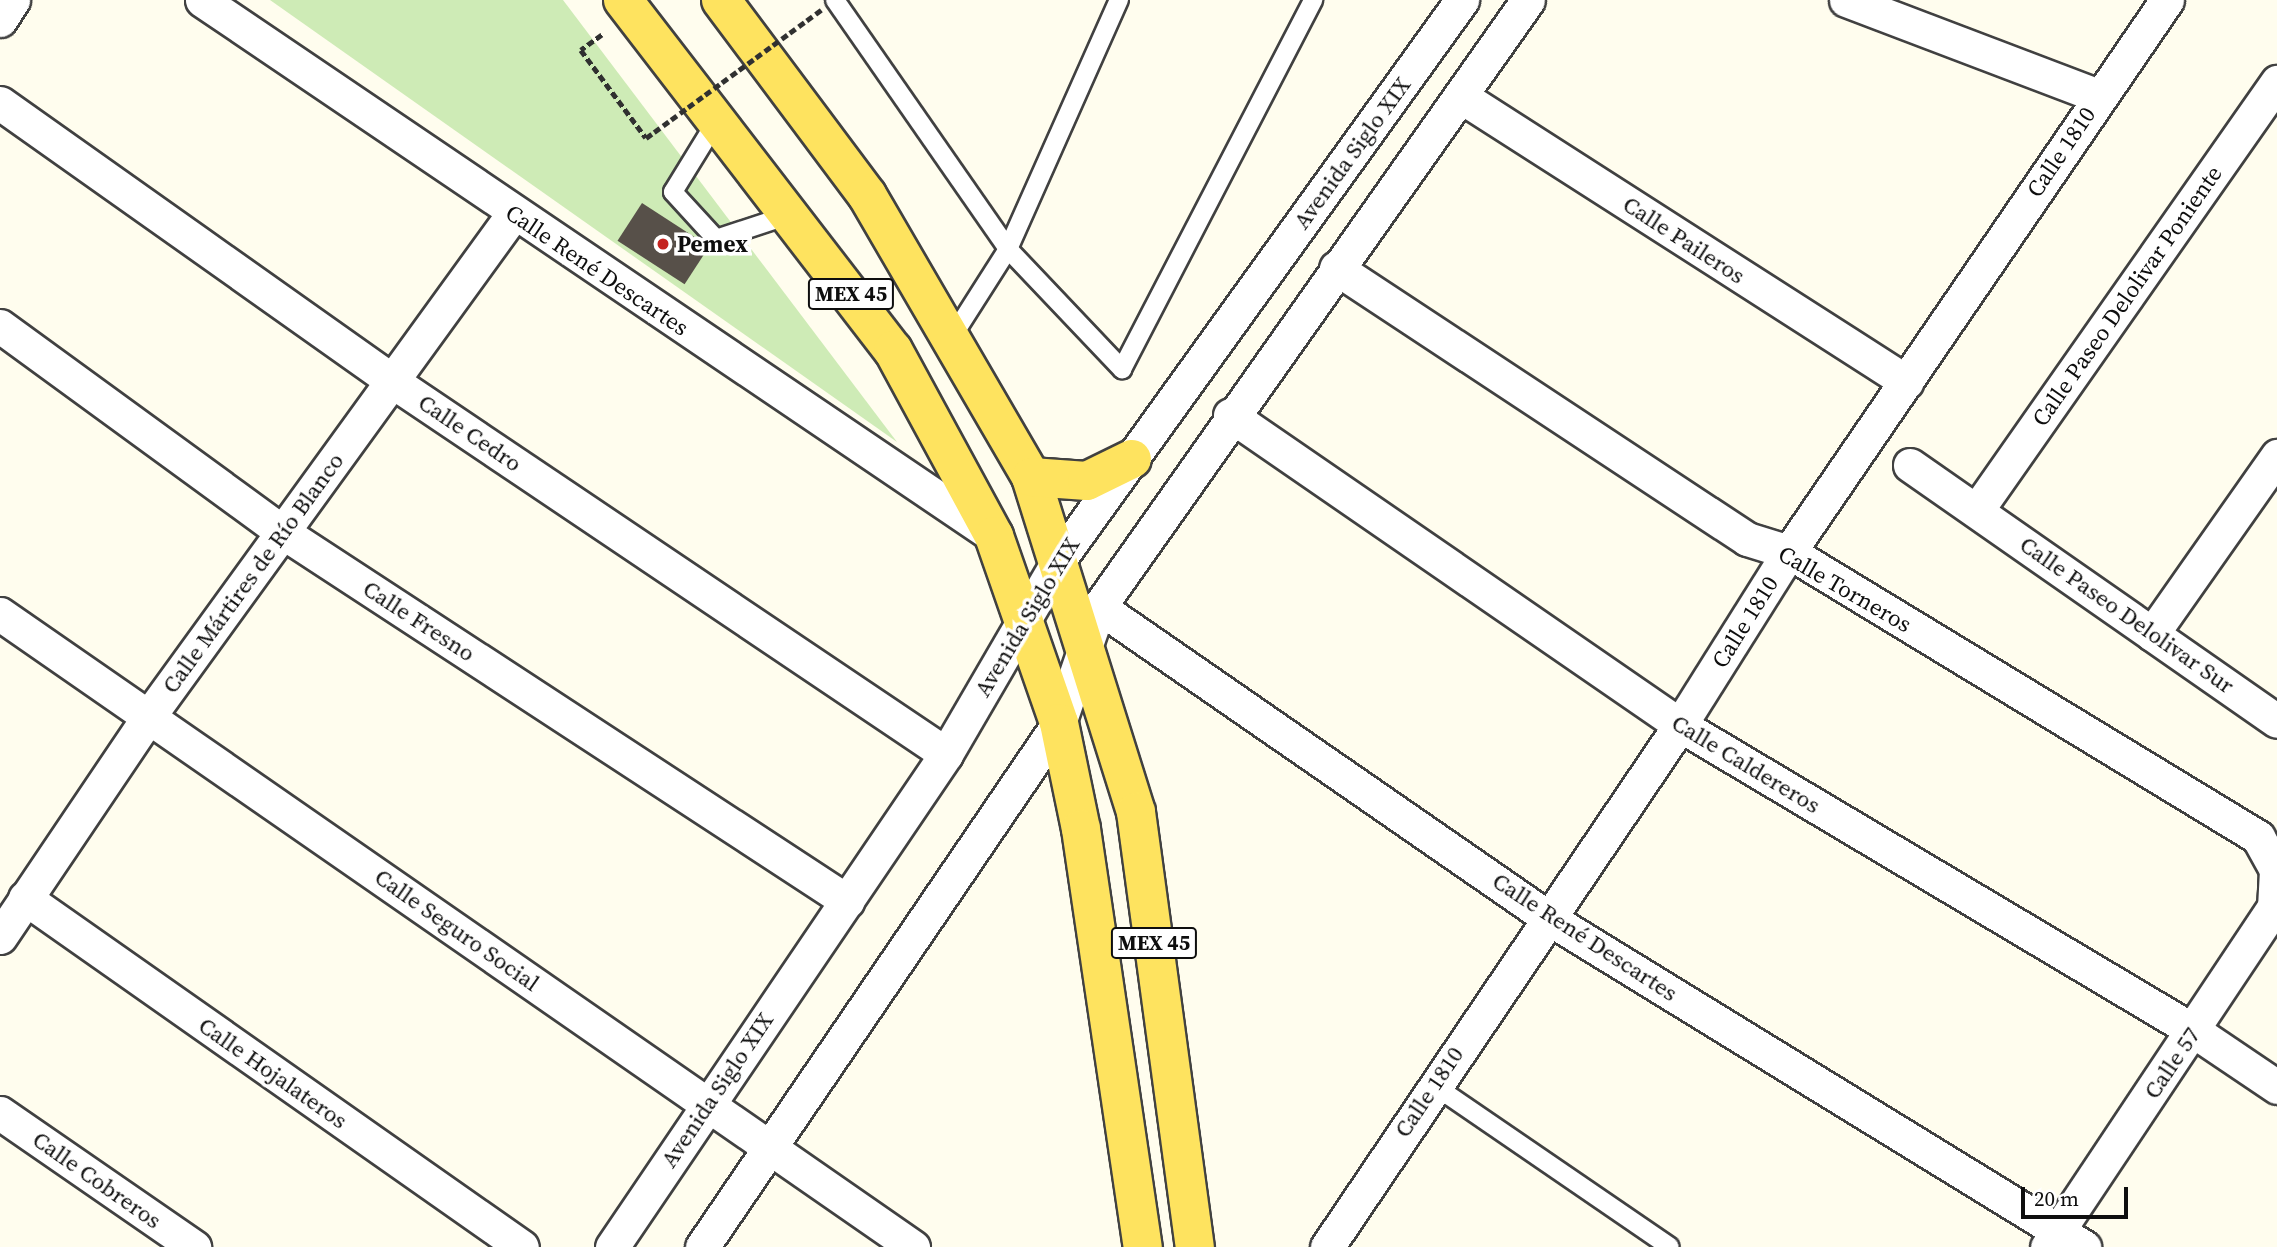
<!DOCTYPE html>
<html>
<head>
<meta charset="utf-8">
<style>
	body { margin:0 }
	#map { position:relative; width:2277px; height:1247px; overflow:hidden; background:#fffdee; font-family:"Source Serif 4",serif }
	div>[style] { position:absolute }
	.green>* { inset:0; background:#ceebb6 }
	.building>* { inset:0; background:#575049; transform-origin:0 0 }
	.path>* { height:4.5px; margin-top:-2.25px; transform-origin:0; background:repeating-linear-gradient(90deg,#303030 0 7px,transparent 0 10.5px) }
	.roads { filter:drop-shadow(2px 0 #414141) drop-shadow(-2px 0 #414141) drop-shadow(0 2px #414141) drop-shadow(0 -2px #414141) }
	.service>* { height:18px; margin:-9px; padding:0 9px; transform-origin:9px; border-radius:9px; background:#fff }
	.minor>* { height:33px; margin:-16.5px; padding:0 16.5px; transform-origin:16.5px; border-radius:16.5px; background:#fff }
	.primary>* { height:38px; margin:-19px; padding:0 19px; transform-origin:19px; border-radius:19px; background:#fee35f }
	.path-bridge>* { height:4.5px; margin-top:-2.25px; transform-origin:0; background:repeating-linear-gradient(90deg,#303030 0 7px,transparent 0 10.5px) }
	.dots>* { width:19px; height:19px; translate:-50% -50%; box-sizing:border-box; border:4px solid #fff; border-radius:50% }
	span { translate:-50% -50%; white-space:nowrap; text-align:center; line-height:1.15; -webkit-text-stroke:7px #fff; paint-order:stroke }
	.shield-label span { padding:2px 5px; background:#fff; border:2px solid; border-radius:5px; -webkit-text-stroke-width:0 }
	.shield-label { font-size:21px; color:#0e0e0e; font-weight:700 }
	.street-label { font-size:23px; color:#0e0e0e }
	.poi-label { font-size:23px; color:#0e0e0e; font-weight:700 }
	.left { translate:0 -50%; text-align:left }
	.scale { position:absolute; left:2021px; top:1187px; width:107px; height:32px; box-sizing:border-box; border:4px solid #0e0e0e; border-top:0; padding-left:9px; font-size:21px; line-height:24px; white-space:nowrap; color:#0e0e0e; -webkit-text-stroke:5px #fff; paint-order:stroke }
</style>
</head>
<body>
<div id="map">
	<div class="green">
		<div style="clip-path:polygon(270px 0,563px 0,897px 442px)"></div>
	</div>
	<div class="building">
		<div style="left:642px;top:203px;width:80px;height:45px;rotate:33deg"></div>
	</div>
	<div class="path">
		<div style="left:602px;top:35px;width:26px;rotate:144deg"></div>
		<div style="left:581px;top:50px;width:109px;rotate:53.5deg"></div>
	</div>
	<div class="roads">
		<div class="service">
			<div style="left:835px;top:0;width:303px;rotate:55.2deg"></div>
			<div style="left:1008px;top:249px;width:166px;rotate:46.5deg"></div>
			<div style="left:1122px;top:369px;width:416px;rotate:-62.6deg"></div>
			<div style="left:716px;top:122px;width:82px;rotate:121.6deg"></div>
			<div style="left:673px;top:192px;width:64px;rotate:47.5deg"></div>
			<div style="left:716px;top:239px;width:80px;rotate:-18.2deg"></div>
			<div style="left:952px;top:337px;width:104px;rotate:-57.5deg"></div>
			<div style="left:1008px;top:249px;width:273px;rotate:-66deg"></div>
			<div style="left:1432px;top:1084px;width:288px;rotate:34.4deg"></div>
		</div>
		<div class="minor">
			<div style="left:202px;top:0;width:956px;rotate:34.09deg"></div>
			<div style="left:1846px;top:0;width:271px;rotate:20.8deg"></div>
			<div style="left:0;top:20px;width:24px;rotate:-57deg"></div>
			<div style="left:1462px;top:97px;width:528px;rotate:32.64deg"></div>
			<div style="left:0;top:103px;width:481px;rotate:35.3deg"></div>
			<div style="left:392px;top:381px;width:668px;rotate:33.95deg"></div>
			<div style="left:1336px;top:268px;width:492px;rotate:33.4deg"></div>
			<div style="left:1747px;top:539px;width:44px;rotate:17.2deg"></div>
			<div style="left:1789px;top:552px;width:549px;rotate:31.29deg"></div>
			<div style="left:2258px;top:837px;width:38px;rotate:61deg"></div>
			<div style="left:2276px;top:870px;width:37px;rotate:93deg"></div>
			<div style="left:2274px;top:907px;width:409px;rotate:123.7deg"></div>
			<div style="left:0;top:326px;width:351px;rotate:36.1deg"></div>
			<div style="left:284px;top:533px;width:673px;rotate:33.17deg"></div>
			<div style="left:1230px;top:415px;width:546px;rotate:34.56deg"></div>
			<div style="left:1680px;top:725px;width:598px;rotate:30.77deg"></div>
			<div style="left:2194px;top:1031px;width:100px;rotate:34deg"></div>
			<div style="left:1910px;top:465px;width:447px;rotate:34.9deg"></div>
			<div style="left:1977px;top:510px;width:523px;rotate:-54.97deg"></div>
			<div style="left:1099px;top:607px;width:548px;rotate:34.68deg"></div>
			<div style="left:1550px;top:919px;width:627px;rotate:31.56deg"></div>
			<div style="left:0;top:614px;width:1111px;rotate:34.73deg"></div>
			<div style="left:2152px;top:634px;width:218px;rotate:-54.9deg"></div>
			<div style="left:25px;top:898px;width:607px;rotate:35.08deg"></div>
			<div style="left:0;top:937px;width:267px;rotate:-56deg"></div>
			<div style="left:149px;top:716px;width:620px;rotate:-54.05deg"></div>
			<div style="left:0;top:1113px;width:236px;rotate:34.6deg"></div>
			<div style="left:612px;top:1247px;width:595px;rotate:-55.88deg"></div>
			<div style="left:946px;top:754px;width:227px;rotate:-59.8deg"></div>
			<div style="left:1060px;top:558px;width:688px;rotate:-54.23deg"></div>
			<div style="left:702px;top:1247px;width:634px;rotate:-55.73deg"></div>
			<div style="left:1059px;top:723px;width:123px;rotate:-71deg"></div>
			<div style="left:1099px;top:607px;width:743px;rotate:-54.75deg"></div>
			<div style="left:1327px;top:1247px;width:630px;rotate:-55.93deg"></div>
			<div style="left:1680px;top:725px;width:204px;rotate:-57.8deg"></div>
			<div style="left:1789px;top:552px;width:669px;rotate:-55.6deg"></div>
		</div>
		<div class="primary">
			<div style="left:623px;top:0;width:442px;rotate:52.4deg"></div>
			<div style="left:893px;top:350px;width:212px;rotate:61.5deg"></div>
			<div style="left:994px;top:536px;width:198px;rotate:70.8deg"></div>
			<div style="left:1059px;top:723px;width:108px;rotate:78.3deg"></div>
			<div style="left:1081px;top:829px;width:423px;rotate:81.6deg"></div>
			<div style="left:721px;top:0;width:244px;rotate:53.2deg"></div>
			<div style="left:867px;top:195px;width:326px;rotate:59.8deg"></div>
			<div style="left:1031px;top:477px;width:351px;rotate:72.6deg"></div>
			<div style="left:1136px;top:812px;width:439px;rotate:82.3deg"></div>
			<div style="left:1031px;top:477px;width:56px;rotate:4.1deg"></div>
			<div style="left:1087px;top:481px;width:50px;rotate:-26.1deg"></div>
		</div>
	</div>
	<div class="path-bridge">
		<div style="left:646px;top:138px;width:218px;rotate:-36.2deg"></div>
	</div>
	<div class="dots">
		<div style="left:663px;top:244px;background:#c4231f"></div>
	</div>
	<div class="shield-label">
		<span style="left:851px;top:294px">MEX 45</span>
		<span style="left:1154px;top:943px">MEX 45</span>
	</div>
	<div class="street-label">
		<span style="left:2061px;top:152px;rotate:-56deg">Calle 1810</span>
		<span style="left:1352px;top:153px;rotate:-54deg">Avenida Siglo XIX</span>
		<span style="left:1684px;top:240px;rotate:33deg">Calle Paileros</span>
		<span style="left:597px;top:270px;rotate:34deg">Calle René Descartes</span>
		<span style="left:2127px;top:296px;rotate:-55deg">Calle Paseo Delolivar Poniente</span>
		<span style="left:470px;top:433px;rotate:34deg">Calle Cedro</span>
		<span style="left:253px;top:573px;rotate:-54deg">Calle Mártires de Río Blanco</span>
		<span style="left:1845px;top:589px;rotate:30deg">Calle Torneros</span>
		<span style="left:2127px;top:615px;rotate:35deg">Calle Paseo Delolivar Sur</span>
		<span style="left:1027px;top:617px;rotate:-59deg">Avenida Siglo XIX</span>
		<span style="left:419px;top:621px;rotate:33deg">Calle Fresno</span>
		<span style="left:1745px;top:622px;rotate:-58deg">Calle 1810</span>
		<span style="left:1746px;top:764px;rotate:31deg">Calle Caldereros</span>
		<span style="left:457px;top:930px;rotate:35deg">Calle Seguro Social</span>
		<span style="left:1585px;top:937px;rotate:33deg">Calle René Descartes</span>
		<span style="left:2172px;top:1063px;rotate:-56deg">Calle 57</span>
		<span style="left:273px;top:1073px;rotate:35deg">Calle Hojalateros</span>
		<span style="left:717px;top:1090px;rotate:-56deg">Avenida Siglo XIX</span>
		<span style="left:1429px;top:1092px;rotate:-56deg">Calle 1810</span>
		<span style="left:97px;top:1180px;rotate:35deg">Calle Cobreros</span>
	</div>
	<div class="poi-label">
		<span class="left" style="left:677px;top:244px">Pemex</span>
	</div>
	<div class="scale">20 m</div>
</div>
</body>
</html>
